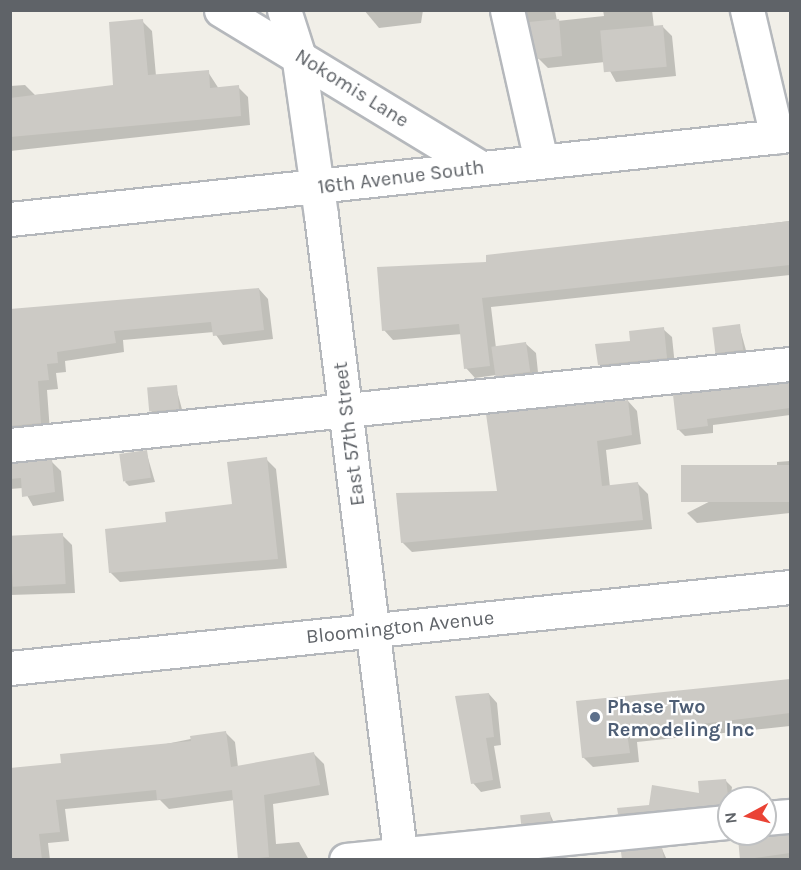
<!DOCTYPE html>
<html>
<head>
<meta charset="utf-8">
<style>
	body { margin:0 }
	#map { position:relative; width:801px; height:870px; overflow:hidden; background:#f1efe8; font-family:Karla,sans-serif }
	div>[style] { position:absolute }
	.shadow>* { inset:0; background:#0003 }
	.building>* { inset:0; background:#cccac5; transform-origin:0 0 }
	.roads { filter:drop-shadow(2px 0 #b5b8bc) drop-shadow(-2px 0 #b5b8bc) drop-shadow(0 2px #b5b8bc) drop-shadow(0 -2px #b5b8bc) }
	.minor>* { height:33px; margin:-16.5px; padding:0 16.5px; transform-origin:16.5px; border-radius:16.5px; background:#fff }
	.dots>* { width:16px; height:16px; translate:-50% -50%; box-sizing:border-box; border:3px solid #fff; border-radius:50% }
	span { translate:-50% -50%; white-space:nowrap; text-align:center; line-height:1.15; -webkit-text-stroke:4.5px #fff; paint-order:stroke }
	.street-label { font-size:20px; color:#5f6368 }
	.service-label { font-size:20px; color:#4e5e75; font-weight:700 }
	.left { translate:0 -50%; text-align:left }
	.frame { position:absolute; inset:0; border:12px solid #5f6368; pointer-events:none }
	.north { position:absolute; left:717px; top:786px; width:60px; height:60px; box-sizing:border-box; background:#fff; border:2px solid #bfc1c3; border-radius:50%; rotate:263deg; font-size:16px; font-weight:700; line-height:24px; text-align:center; color:#5f6368 }
	.north::after { content:''; display:block; margin:auto; width:21px; height:27px; background:#ea4335; clip-path:polygon(50% 0,100% 100%,50% 72%,0 100%) }
</style>
</head>
<body>
<div id="map">
	<div class="shadow">
		<div style="clip-path:polygon(364px 10px,423px 10px,421px 23px,379px 28px)"></div>
		<div style="clip-path:polygon(526px 10px,555px 10px,557px 21px,604px 16px,603px 10px,652px 10px,654px 27px,662px 26px,672px 36px,676px 76px,616px 82px,605px 62px,548px 68px,538px 58px)"></div>
		<div style="clip-path:polygon(142px 21px,152px 31px,156px 76px,208px 72px,219px 89px,238px 87px,248px 97px,250px 125px,10px 151px,10px 86px,25px 85px,35px 95px,115px 87px)"></div>
		<div style="clip-path:polygon(790px 221px,790px 275px,491px 307px,496px 348px,526px 344px,536px 353px,539px 382px,506px 385px,496px 375px,475px 378px,466px 368px,462px 334px,393px 340px,384px 330px,488px 263px,487px 256px)"></div>
		<div style="clip-path:polygon(259px 289px,268px 299px,273px 339px,223px 345px,214px 332px,123px 340px,124px 352px,65px 361px,66px 372px,56px 373px,58px 389px,47px 390px,50px 432px,10px 438px,10px 314px)"></div>
		<div style="clip-path:polygon(739px 325px,747px 354px,721px 357px,716px 352px)"></div>
		<div style="clip-path:polygon(663px 329px,672px 337px,675px 366px,608px 373px,599px 364px,631px 342px)"></div>
		<div style="clip-path:polygon(790px 380px,790px 415px,713px 425px,713px 433px,685px 436px,678px 429px,675px 396px)"></div>
		<div style="clip-path:polygon(176px 387px,183px 413px,156px 416px,151px 411px)"></div>
		<div style="clip-path:polygon(628px 401px,637px 411px,641px 444px,606px 450px,610px 487px,638px 484px,648px 494px,652px 529px,412px 552px,402px 542px,499px 492px)"></div>
		<div style="clip-path:polygon(146px 451px,155px 482px,129px 486px,125px 482px)"></div>
		<div style="clip-path:polygon(266px 459px,276px 469px,287px 568px,120px 582px,110px 572px,168px 524px,234px 506px)"></div>
		<div style="clip-path:polygon(51px 461px,61px 471px,64px 501px,33px 506px,23px 488px,10px 489px,10px 463px)"></div>
		<div style="clip-path:polygon(790px 461px,790px 513px,697px 523px,687px 513px,777px 467px,777px 462px)"></div>
		<div style="clip-path:polygon(62px 535px,72px 545px,75px 593px,10px 595px,10px 540px)"></div>
		<div style="clip-path:polygon(790px 682px,790px 726px,637px 742px,639px 762px,593px 767px,583px 757px,578px 703px)"></div>
		<div style="clip-path:polygon(489px 694px,497px 703px,501px 745px,494px 746px,501px 788px,481px 792px,473px 783px)"></div>
		<div style="clip-path:polygon(225px 732px,235px 742px,238px 767px,314px 754px,324px 764px,329px 795px,273px 804px,276px 844px,299px 842px,309px 860px,240px 860px,235px 800px,169px 809px,160px 800px,65px 809px,69px 841px,48px 843px,50px 860px,10px 860px,63px 765px)"></div>
		<div style="clip-path:polygon(725px 780px,732px 787px,729px 810px,627px 821px,619px 813px,701px 795px)"></div>
		<div style="clip-path:polygon(550px 814px,555px 825px,527px 828px,522px 823px)"></div>
		<div style="clip-path:polygon(749px 834px,790px 836px,790px 860px,741px 860px,739px 839px)"></div>
		<div style="clip-path:polygon(662px 849px,667px 860px,624px 860px)"></div>
	</div>
	<div class="building">
		<div style="clip-path:polygon(143px 19px,148px 75px,209px 70px,210px 88px,239px 85px,241px 116px,10px 137px,10px 98px,113px 85px,109px 22px)"></div>
		<div style="clip-path:polygon(559px 19px,562px 56px,537px 59px,529px 22px)"></div>
		<div style="left:663px;top:25px;width:42px;height:63px;rotate:85deg"></div>
		<div style="clip-path:polygon(790px 221px,790px 265px,482px 298px,490px 366px,464px 369px,459px 324px,382px 331px,377px 267px,486px 262px,486px 255px)"></div>
		<div style="clip-path:polygon(259px 288px,264px 330px,213px 336px,211px 322px,114px 331px,116px 343px,57px 352px,58px 363px,47px 364px,49px 380px,38px 381px,41px 423px,10px 426px,10px 309px)"></div>
		<div style="left:740px;top:324px;width:26px;height:28px;rotate:83deg"></div>
		<div style="clip-path:polygon(664px 327px,667px 358px,598px 365px,595px 344px,630px 341px,629px 331px)"></div>
		<div style="left:526px;top:342px;width:30px;height:35px;rotate:82deg"></div>
		<div style="clip-path:polygon(790px 383px,790px 408px,707px 419px,708px 426px,677px 430px,673px 395px)"></div>
		<div style="left:177px;top:385px;width:24px;height:30px;rotate:85deg"></div>
		<div style="clip-path:polygon(628px 400px,632px 435px,597px 441px,602px 486px,638px 482px,643px 520px,401px 543px,396px 493px,497px 491px,486px 414px)"></div>
		<div style="left:147px;top:450px;width:28px;height:28px;rotate:82deg"></div>
		<div style="clip-path:polygon(267px 457px,278px 559px,109px 573px,105px 529px,166px 522px,165px 512px,232px 504px,227px 462px)"></div>
		<div style="clip-path:polygon(52px 459px,55px 492px,22px 497px,21px 478px,10px 479px,10px 464px)"></div>
		<div style="left:790px;top:465px;width:37px;height:109px;rotate:90deg"></div>
		<div style="left:63px;top:533px;width:51px;height:53px;rotate:87deg"></div>
		<div style="clip-path:polygon(790px 679px,790px 713px,627px 733px,630px 753px,582px 758px,576px 701px)"></div>
		<div style="clip-path:polygon(489px 693px,494px 737px,486px 738px,493px 780px,471px 784px,455px 696px)"></div>
		<div style="clip-path:polygon(226px 731px,231px 767px,314px 752px,320px 785px,264px 795px,269px 857px,238px 860px,232px 790px,157px 800px,156px 790px,56px 800px,60px 832px,39px 834px,42px 860px,10px 860px,10px 768px,61px 763px,60px 754px,191px 741px,190px 736px)"></div>
		<div style="clip-path:polygon(726px 779px,729px 804px,618px 814px,617px 808px,649px 805px,652px 785px,699px 793px,698px 781px)"></div>
		<div style="left:550px;top:812px;width:9px;height:30px;rotate:84deg"></div>
		<div style="clip-path:polygon(743px 834px,790px 835px,790px 853px,740px 860px,738px 838px)"></div>
		<div style="clip-path:polygon(662px 847px,664px 860px,622px 860px,621px 852px)"></div>
	</div>
	<div class="roads">
		<div class="minor">
			<div style="left:221px;top:10px;width:304px;rotate:31.3deg"></div>
			<div style="left:284px;top:10px;width:46px;rotate:72.3deg"></div>
			<div style="left:298px;top:54px;width:163px;rotate:81.9deg"></div>
			<div style="left:321px;top:215px;width:650px;rotate:82.93deg"></div>
			<div style="left:507px;top:10px;width:155px;rotate:77.3deg"></div>
			<div style="left:747px;top:10px;width:130px;rotate:76.7deg"></div>
			<div style="left:10px;top:219px;width:785px;rotate:-6.15deg"></div>
			<div style="left:10px;top:445px;width:784px;rotate:-5.93deg"></div>
			<div style="left:10px;top:668px;width:784px;rotate:-5.93deg"></div>
			<div style="left:765px;top:818px;width:25px;rotate:-5deg"></div>
			<div style="left:346px;top:860px;width:385px;rotate:-5.7deg"></div>
		</div>
	</div>
	<div class="dots">
		<div style="left:595px;top:717px;background:#5c6f8a"></div>
	</div>
	<div class="street-label">
		<span style="left:352px;top:88px;rotate:32deg">Nokomis Lane</span>
		<span style="left:401px;top:177px;rotate:-7deg">16th Avenue South</span>
		<span style="left:349px;top:434px;rotate:-97deg">East 57th Street</span>
		<span style="left:400px;top:627px;rotate:-6deg">Bloomington Avenue</span>
	</div>
	<div class="service-label">
		<span class="left" style="left:607px;top:718px">Phase Two<br>Remodeling Inc</span>
	</div>
	<div class="frame"></div>
	<div class="north">N</div>
</div>
</body>
</html>
